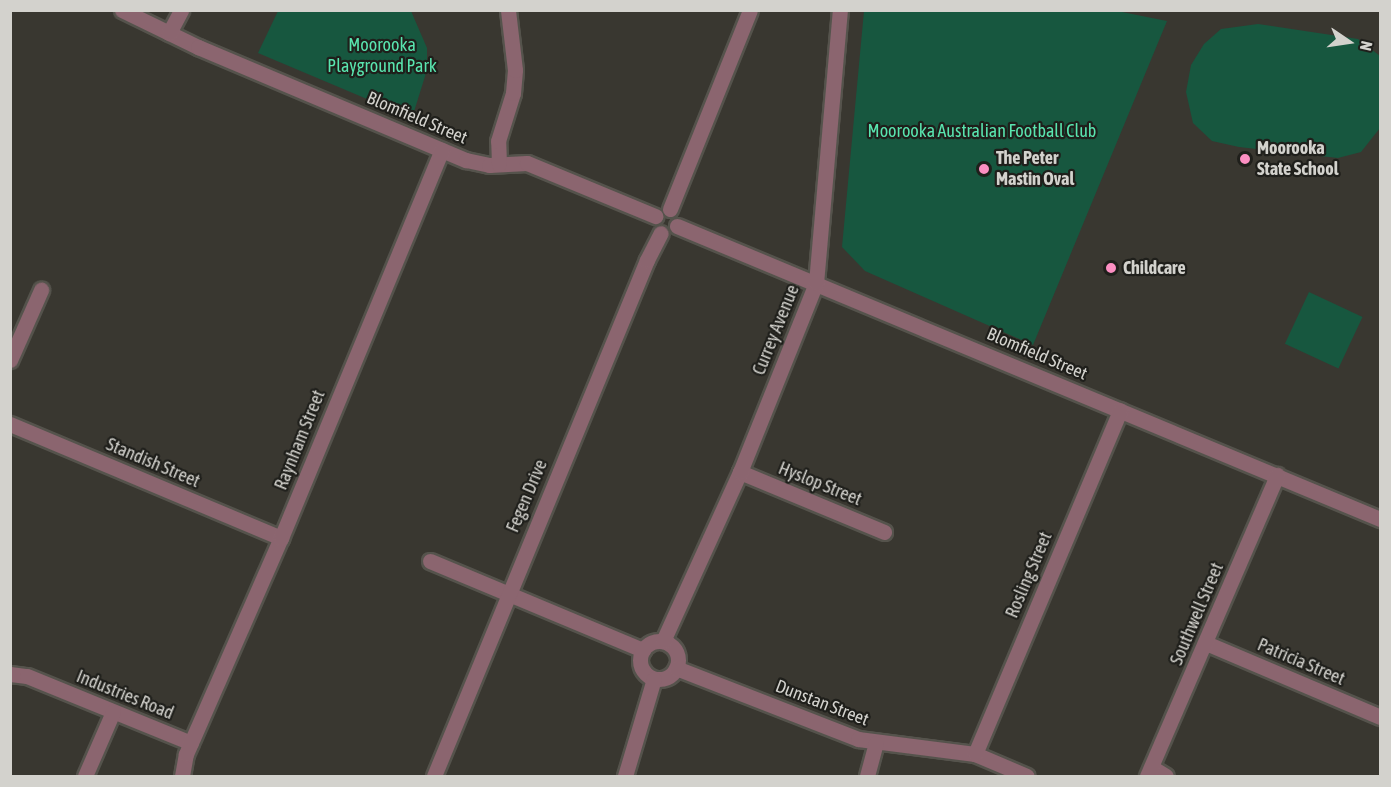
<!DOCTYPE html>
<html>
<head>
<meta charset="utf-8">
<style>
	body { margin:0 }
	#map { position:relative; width:1391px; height:787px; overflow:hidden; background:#393730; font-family:"Asap Condensed",sans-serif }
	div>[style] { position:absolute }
	.green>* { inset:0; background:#17573f; transform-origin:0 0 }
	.roads { filter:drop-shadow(2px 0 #55534c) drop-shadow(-2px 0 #55534c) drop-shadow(0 2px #55534c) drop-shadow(0 -2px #55534c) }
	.minor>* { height:15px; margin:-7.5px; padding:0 7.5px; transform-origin:7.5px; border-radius:7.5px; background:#8b656f }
	.minor>.ring { margin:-7.5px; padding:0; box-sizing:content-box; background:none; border:15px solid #8b656f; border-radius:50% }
	.dots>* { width:16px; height:16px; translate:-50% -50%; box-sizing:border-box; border:3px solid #1f1f1b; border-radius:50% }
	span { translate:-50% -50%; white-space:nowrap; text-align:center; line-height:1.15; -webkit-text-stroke:4.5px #1f1f1b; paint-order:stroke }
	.park-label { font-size:18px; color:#59e5af }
	.street-label { font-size:18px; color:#d3d2cd }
	.poi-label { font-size:18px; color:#d3d2cd; font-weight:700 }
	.left { translate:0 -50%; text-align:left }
	.frame { position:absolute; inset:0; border:12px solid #d3d2cd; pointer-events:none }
	.north { position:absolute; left:1319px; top:12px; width:60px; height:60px; -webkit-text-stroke:4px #1f1f1b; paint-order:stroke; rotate:103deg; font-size:16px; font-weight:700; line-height:24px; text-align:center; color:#d3d2cd }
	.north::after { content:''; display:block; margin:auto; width:21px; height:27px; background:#d3d2cd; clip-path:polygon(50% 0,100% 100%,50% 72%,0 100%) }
</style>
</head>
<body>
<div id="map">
	<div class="green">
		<div style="clip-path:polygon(1112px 10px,1167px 21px,1033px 345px,865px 271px,842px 247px,864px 11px)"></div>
		<div style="clip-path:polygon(278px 11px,411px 11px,427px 48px,427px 70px,412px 118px,258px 53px)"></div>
		<div style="clip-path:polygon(1258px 24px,1358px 39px,1380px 56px,1380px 128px,1361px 152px,1338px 158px,1239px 147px,1212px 141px,1193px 123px,1186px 92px,1191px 65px,1204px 44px,1221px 29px)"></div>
		<div style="left:1309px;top:292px;width:59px;height:57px;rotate:25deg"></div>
	</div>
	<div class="roads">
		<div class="minor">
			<div style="left:122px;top:10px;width:85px;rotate:26deg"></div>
			<div style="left:198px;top:47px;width:291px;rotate:22.9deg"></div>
			<div style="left:466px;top:160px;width:24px;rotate:12deg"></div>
			<div style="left:489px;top:165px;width:38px;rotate:-3deg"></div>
			<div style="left:527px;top:163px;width:139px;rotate:22.5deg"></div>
			<div style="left:169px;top:33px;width:26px;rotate:-62deg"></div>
			<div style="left:499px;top:164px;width:23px;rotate:-92deg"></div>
			<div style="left:498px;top:141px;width:50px;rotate:-72.6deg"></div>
			<div style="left:513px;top:93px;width:23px;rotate:-85deg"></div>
			<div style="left:515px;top:70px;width:60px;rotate:-96.7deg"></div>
			<div style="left:670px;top:209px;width:214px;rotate:-68.1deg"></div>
			<div style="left:677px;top:226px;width:762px;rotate:22.63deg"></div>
			<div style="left:10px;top:360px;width:77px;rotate:-66.1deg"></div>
			<div style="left:10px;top:424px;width:294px;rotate:22.8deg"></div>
			<div style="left:740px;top:472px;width:156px;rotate:22.6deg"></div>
			<div style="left:430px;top:561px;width:231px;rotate:22.7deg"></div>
			<div class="ring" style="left:640px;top:641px;width:23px;height:23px"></div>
			<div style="left:663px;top:641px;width:186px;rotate:-65.5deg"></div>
			<div style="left:740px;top:472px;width:204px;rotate:-68.1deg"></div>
			<div style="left:816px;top:283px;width:274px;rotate:-85deg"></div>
			<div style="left:1206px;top:643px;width:189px;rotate:23deg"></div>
			<div style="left:676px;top:668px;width:195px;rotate:21.3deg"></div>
			<div style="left:858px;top:739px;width:118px;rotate:7.3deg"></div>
			<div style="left:975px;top:754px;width:56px;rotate:22.9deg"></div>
			<div style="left:10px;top:674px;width:17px;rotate:7deg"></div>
			<div style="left:27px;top:676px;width:177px;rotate:22.2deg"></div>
			<div style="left:975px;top:754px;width:373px;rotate:-67.1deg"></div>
			<div style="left:1153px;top:768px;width:15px;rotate:32deg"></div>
			<div style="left:85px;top:776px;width:70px;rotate:-66.4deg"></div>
			<div style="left:182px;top:776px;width:22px;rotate:-80deg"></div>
			<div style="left:186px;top:754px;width:236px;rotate:-66.3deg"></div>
			<div style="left:281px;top:538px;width:420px;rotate:-67.5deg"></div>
			<div style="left:434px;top:776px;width:558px;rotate:-67.57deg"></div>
			<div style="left:647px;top:260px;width:30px;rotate:-63deg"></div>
			<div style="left:625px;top:776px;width:101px;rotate:-73.4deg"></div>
			<div style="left:867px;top:776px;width:34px;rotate:-75deg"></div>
			<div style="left:1147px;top:776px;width:328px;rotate:-66.6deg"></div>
		</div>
	</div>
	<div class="dots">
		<div style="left:1245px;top:159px;background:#fc8fc2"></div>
		<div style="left:984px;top:169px;background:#fc8fc2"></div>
		<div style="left:1111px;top:268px;background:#fc8fc2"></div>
	</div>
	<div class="park-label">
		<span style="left:382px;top:56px">Moorooka<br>Playground Park</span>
		<span style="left:982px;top:131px">Moorooka Australian Football Club</span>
	</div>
	<div class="street-label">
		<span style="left:417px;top:118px;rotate:23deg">Blomfield Street</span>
		<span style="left:776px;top:330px;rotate:-68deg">Currey Avenue</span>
		<span style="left:1037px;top:354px;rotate:23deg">Blomfield Street</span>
		<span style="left:300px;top:440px;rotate:-68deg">Raynham Street</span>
		<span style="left:153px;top:463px;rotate:23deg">Standish Street</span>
		<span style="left:820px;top:484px;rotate:22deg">Hyslop Street</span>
		<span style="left:527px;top:496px;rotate:-67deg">Fegen Drive</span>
		<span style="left:1029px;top:575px;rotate:-67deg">Rosling Street</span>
		<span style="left:1197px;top:614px;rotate:-67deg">Southwell Street</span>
		<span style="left:1301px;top:662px;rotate:23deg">Patricia Street</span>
		<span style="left:125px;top:695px;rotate:22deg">Industries Road</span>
		<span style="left:822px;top:703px;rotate:21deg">Dunstan Street</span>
	</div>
	<div class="poi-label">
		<span class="left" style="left:1257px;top:159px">Moorooka<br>State School</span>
		<span class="left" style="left:996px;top:169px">The Peter<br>Mastin Oval</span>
		<span class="left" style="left:1123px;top:268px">Childcare</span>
	</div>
	<div class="frame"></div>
	<div class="north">N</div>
</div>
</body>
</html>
